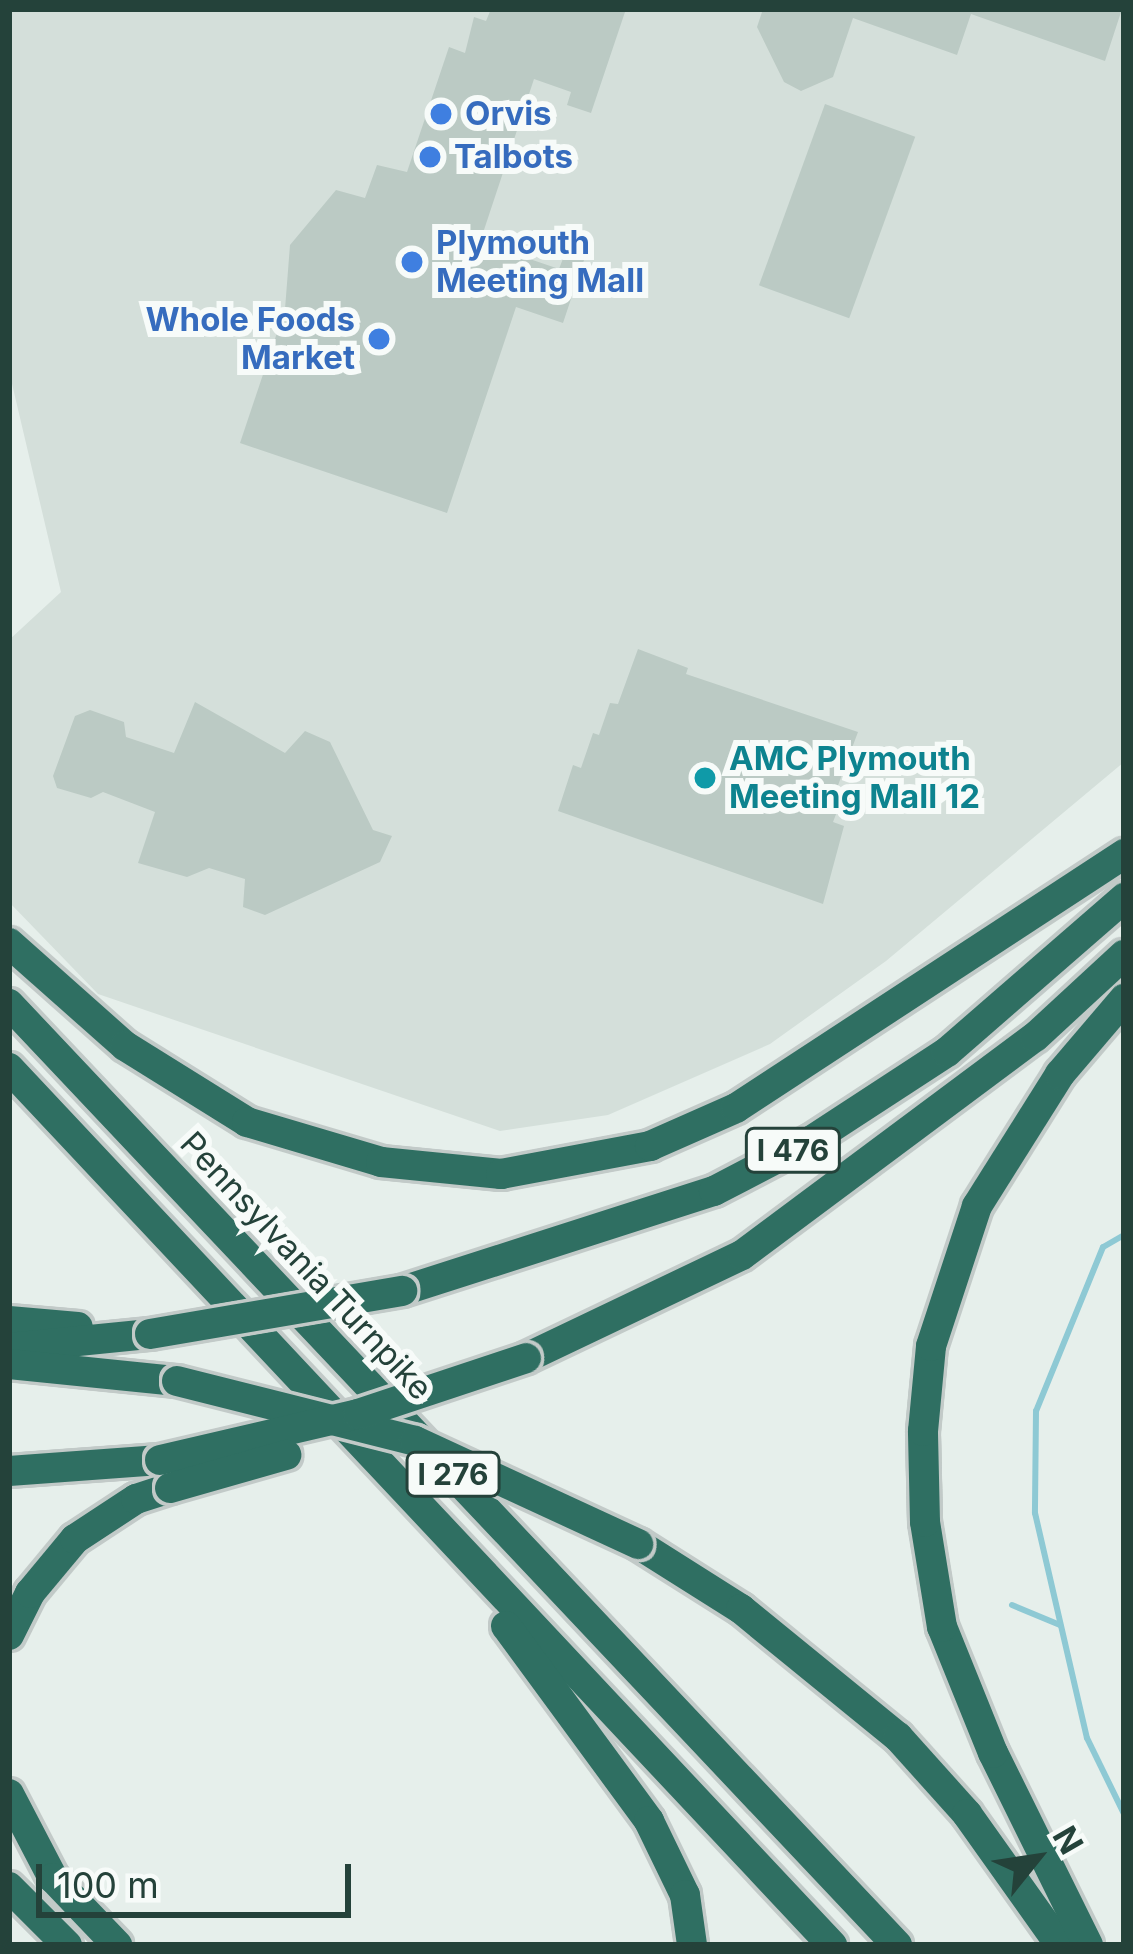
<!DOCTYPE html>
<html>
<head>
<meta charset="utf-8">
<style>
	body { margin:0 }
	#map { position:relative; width:1133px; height:1954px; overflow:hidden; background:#e6efeb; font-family:Inter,sans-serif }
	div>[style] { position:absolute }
	.built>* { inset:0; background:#d4dfda }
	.stream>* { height:6px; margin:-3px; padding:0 3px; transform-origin:3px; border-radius:3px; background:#8ec9d4 }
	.building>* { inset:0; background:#bbcac4; transform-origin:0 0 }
	.roads { filter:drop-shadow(3px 0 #c2cac8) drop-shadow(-3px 0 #c2cac8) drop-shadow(0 3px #c2cac8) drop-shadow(0 -3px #c2cac8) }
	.highway>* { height:30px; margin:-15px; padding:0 15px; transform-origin:15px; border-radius:15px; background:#2f6f62 }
	.bridges { filter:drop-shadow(3px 0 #c2cac8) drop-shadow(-3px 0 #c2cac8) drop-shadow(0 3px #c2cac8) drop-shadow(0 -3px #c2cac8) }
	.highway-bridge>* { height:30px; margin:-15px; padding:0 15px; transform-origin:15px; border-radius:15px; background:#2f6f62 }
	.dots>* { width:33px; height:33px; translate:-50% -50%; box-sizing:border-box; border:6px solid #f7fbf9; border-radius:50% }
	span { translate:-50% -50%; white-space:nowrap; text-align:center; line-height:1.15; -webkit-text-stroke:12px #f7fbf9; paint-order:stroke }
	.shield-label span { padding:3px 9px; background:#f7fbf9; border:3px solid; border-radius:9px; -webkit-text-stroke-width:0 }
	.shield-label { font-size:30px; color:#24423a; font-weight:700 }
	.shop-label { font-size:33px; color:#366cbe; font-weight:700 }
	.left { translate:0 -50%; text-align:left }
	.right { translate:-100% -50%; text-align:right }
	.culture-label { font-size:33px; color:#0d838f; font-weight:700 }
	.street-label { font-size:33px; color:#24423a }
	.frame { position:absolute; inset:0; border:12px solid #24423a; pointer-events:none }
	.north { position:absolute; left:977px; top:1798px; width:120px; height:120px; -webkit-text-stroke:9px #f7fbf9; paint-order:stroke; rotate:60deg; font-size:33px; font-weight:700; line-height:48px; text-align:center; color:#24423a }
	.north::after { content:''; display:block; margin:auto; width:42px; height:54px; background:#24423a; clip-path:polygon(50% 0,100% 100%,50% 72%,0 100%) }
	.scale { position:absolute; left:36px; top:1864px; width:315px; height:54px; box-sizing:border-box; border:6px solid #24423a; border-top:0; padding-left:15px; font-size:36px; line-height:42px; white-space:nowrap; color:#24423a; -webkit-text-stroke:9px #f7fbf9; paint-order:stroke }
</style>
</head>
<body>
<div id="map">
	<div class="built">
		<div style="clip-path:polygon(9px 9px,1124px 9px,1124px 762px,886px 961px,770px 1044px,608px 1115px,500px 1131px,98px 994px,9px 902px,9px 640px,61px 592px,9px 371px)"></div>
	</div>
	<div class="stream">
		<div style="left:1124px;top:1235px;width:24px;rotate:150deg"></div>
		<div style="left:1103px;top:1247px;width:177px;rotate:112.2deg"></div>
		<div style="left:1036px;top:1411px;width:102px;rotate:90.6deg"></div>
		<div style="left:1035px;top:1513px;width:231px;rotate:77deg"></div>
		<div style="left:1087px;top:1738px;width:85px;rotate:64deg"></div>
		<div style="left:1012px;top:1605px;width:52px;rotate:22.6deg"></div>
	</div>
	<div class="building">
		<div style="clip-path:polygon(491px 9px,626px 9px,591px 113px,567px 105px,571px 92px,534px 79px,480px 242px,559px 269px,567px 248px,586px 254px,563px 323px,516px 307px,447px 513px,240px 443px,285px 309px,290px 245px,336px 190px,365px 198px,377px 165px,407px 172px,449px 47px,465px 53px,474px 17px,486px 21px)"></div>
		<div style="clip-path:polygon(763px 9px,1122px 9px,1105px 61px,971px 14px,957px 55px,853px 18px,833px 77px,801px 91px,784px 82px,757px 27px)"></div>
		<div style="left:825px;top:104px;width:96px;height:193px;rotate:20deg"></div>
		<div style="clip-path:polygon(638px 649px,688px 668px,686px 674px,858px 732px,837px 788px,845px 791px,833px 822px,844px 826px,823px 904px,558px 811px,573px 765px,581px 768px,593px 733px,599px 735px,610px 703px,618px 704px)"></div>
		<div style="clip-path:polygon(195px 702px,285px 753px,305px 731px,330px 742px,373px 830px,392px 836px,380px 862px,265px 915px,243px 907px,245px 879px,209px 868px,187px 877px,138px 863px,155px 812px,103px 792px,91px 798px,57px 788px,53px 776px,75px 716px,90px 710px,124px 722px,126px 737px,174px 753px)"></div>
	</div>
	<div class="roads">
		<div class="highway">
			<div style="left:9px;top:943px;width:155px;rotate:41.6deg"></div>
			<div style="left:125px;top:1046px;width:144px;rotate:31.9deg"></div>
			<div style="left:247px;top:1122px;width:140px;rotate:16.6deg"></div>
			<div style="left:381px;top:1162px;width:121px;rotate:5.7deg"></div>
			<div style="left:501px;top:1174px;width:152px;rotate:-10.6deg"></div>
			<div style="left:650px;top:1146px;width:94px;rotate:-23.8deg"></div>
			<div style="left:736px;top:1108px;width:464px;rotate:-33.2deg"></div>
			<div style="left:9px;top:1004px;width:1294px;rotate:46.66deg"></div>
			<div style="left:9px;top:1068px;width:1203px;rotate:46.82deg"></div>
			<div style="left:402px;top:1291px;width:328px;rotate:-17.8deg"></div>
			<div style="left:714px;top:1191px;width:110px;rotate:-27.5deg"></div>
			<div style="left:812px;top:1140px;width:161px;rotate:-33.1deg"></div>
			<div style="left:947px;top:1052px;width:235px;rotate:-41deg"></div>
			<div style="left:9px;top:1321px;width:69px;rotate:5deg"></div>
			<div style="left:9px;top:1348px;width:142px;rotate:-5.7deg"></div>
			<div style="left:526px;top:1358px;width:239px;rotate:-25.5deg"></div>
			<div style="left:742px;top:1255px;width:365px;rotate:-36.7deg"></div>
			<div style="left:1035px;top:1037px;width:121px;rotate:-42.7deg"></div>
			<div style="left:9px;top:1364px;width:169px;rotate:5.8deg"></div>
			<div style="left:9px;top:1471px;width:151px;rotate:-4.2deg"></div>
			<div style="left:638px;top:1544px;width:122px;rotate:32.3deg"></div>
			<div style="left:741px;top:1609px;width:203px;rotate:39.2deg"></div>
			<div style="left:898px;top:1737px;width:103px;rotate:48.1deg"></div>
			<div style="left:967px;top:1814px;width:161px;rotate:54.6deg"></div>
			<div style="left:506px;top:1626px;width:242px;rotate:53.7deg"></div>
			<div style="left:649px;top:1821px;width:82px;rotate:64.1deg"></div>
			<div style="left:685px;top:1895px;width:50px;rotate:82deg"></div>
			<div style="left:9px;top:1635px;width:47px;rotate:-63.4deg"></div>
			<div style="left:30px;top:1593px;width:70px;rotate:-50.2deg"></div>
			<div style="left:75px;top:1539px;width:73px;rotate:-33.3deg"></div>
			<div style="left:136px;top:1499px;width:36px;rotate:-18deg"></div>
			<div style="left:9px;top:1794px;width:95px;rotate:62.4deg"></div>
			<div style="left:53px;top:1878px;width:93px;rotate:46.3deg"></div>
			<div style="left:9px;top:1887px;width:82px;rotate:45deg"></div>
			<div style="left:1088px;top:1945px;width:214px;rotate:-116.3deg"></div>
			<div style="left:993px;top:1753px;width:136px;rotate:-112deg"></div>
			<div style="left:942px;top:1627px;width:106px;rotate:-99.2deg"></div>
			<div style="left:925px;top:1522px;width:91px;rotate:-91.3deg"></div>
			<div style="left:923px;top:1431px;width:85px;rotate:-84.6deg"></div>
			<div style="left:931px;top:1346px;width:147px;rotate:-71.8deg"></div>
			<div style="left:977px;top:1206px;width:156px;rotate:-57.8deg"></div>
			<div style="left:1060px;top:1074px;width:99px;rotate:-49.5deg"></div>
		</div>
	</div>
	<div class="bridges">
		<div class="highway-bridge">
			<div style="left:150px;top:1334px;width:256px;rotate:-9.7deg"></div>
			<div style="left:177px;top:1381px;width:245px;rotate:14.1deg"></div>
			<div style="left:415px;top:1441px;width:246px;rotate:24.8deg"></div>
			<div style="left:160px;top:1460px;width:203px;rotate:-13.1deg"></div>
			<div style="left:358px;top:1414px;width:177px;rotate:-18.4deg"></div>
			<div style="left:170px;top:1488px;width:121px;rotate:-15.9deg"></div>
		</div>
	</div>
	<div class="dots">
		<div style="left:441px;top:114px;background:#3f7fe0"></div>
		<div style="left:430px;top:157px;background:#3f7fe0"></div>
		<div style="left:412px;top:262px;background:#3f7fe0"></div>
		<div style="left:379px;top:339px;background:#3f7fe0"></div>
		<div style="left:705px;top:778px;background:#0f9aa8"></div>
	</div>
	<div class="shield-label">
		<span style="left:793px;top:1150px">I 476</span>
		<span style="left:453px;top:1474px">I 276</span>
	</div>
	<div class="shop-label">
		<span class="left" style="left:465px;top:114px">Orvis</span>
		<span class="left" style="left:454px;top:157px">Talbots</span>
		<span class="left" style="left:436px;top:262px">Plymouth<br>Meeting Mall</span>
		<span class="right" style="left:355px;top:339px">Whole Foods<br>Market</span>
	</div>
	<div class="culture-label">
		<span class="left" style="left:729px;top:778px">AMC Plymouth<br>Meeting Mall 12</span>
	</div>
	<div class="street-label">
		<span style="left:306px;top:1266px;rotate:47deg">Pennsylvania Turnpike</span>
	</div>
	<div class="frame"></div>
	<div class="north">N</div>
	<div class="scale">100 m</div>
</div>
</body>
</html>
